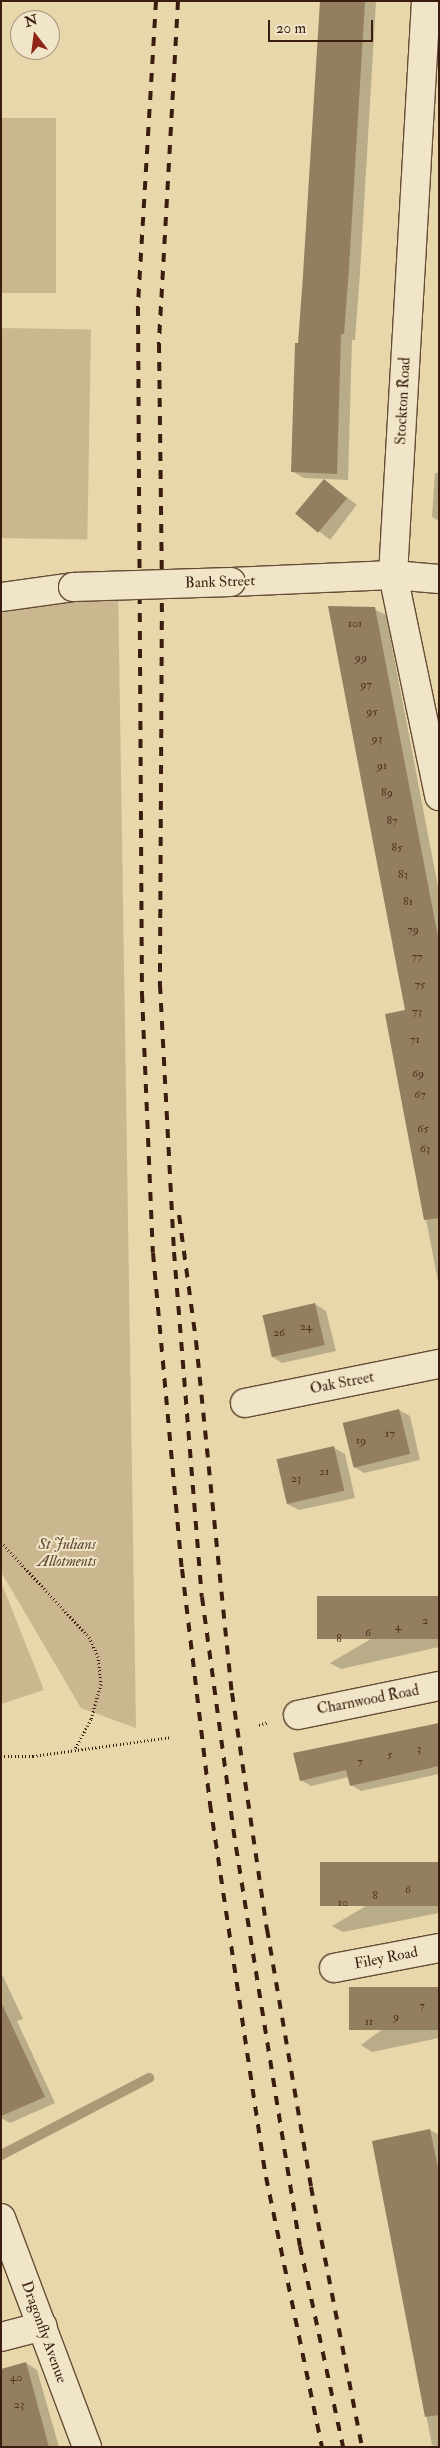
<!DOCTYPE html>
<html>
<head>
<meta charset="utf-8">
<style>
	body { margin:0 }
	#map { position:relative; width:440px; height:2448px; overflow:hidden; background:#e8d7ab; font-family:"IM FELL Double Pica",serif }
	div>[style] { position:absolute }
	.green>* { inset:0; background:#cab790; transform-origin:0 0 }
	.shadow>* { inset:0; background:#0003; transform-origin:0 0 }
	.stream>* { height:10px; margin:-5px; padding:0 5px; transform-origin:5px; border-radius:5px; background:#ad9876 }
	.building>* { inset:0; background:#947e60; transform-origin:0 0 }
	.path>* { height:3px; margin-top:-1.5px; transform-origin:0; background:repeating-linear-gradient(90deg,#3a1d0e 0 1px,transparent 0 3.5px) }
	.roads { filter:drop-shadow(1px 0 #664c35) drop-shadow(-1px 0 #664c35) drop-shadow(0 1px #664c35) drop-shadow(0 -1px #664c35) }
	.minor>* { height:28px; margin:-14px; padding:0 14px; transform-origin:14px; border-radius:14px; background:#f0e5c8 }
	.rail>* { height:4px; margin-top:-2px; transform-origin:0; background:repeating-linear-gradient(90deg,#3a1d0e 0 9px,transparent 0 18px) }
	.bridges { filter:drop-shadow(1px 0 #664c35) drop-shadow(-1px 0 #664c35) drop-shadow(0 1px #664c35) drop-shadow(0 -1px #664c35) }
	.minor-bridge>* { height:28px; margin:-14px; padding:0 14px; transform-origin:14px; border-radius:14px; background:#f0e5c8 }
	span { translate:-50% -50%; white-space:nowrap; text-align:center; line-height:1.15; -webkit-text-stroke:4px #f0e5c8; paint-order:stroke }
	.number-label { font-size:12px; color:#503522 }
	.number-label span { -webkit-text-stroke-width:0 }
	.street-label { font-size:15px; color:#3a1d0e }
	.park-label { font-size:15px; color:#5e442e; font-style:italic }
	.frame { position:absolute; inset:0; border:2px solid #3a1d0e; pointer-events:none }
	.north { position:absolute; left:10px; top:10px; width:50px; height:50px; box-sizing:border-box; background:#f0e5c8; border:1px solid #a7957e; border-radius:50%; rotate:345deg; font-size:14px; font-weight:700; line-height:20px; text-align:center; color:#3a1d0e }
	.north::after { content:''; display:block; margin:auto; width:18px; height:22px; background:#8f2418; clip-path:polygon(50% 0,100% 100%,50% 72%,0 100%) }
	.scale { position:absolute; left:268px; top:20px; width:105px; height:22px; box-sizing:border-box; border:2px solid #3a1d0e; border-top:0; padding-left:6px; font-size:15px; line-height:18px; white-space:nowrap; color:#3a1d0e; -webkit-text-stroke:4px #f0e5c8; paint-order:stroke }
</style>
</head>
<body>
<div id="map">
	<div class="green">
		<div style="left:56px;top:118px;width:175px;height:55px;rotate:90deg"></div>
		<div style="left:1px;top:328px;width:90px;height:210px;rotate:1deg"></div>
		<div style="clip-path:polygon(118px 584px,136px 1728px,81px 1708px,1px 1572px,1px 597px)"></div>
		<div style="clip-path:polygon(1px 1582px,44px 1690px,1px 1704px)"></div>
	</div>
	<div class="shadow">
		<div style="clip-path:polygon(321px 1px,376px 1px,360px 273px,355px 340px,352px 340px,348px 480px,304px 478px,292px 471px)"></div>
		<div style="clip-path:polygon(435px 473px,439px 473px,439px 521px,432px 517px)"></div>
		<div style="left:324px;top:480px;width:41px;height:44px;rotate:37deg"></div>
		<div style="clip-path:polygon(374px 609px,386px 615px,439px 892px,439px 1287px,387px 1015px,406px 1011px)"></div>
		<div style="clip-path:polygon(315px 1304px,326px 1311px,336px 1351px,282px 1363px,271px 1356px,264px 1316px)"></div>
		<div style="clip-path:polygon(399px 1410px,410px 1416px,420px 1460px,364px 1473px,353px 1466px,343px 1423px)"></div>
		<div style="clip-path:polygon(334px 1448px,345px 1454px,355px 1498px,299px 1510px,287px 1504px)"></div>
		<div style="clip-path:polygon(439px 1599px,439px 1647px,341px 1669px,330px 1663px)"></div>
		<div style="clip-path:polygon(439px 1724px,439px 1774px,361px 1791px,351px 1785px,349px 1777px,311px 1786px,301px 1780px)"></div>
		<div style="clip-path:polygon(439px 1863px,439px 1913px,343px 1932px,332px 1926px)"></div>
		<div style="clip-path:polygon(1px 1972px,23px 2019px,17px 2021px,55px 2103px,10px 2123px,1px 2118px)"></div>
		<div style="clip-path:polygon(439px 1988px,439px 2038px,372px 2052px,361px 2045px)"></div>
		<div style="clip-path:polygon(430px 2130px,439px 2135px,439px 2447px,432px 2445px,373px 2142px)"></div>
		<div style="clip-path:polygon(26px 2363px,37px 2370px,59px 2447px,1px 2447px)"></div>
	</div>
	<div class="stream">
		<div style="left:1px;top:2155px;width:167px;rotate:-27.5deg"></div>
	</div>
	<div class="building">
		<div style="clip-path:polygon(320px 1px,365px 1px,349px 267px,344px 334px,341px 334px,337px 474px,291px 472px,295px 343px,298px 343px,303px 275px)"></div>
		<div style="left:324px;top:479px;width:30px;height:45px;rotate:40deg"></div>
		<div style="clip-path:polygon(328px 606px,375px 607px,439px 942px,439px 1218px,424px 1220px,385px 1014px,405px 1010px)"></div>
		<div style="left:315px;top:1303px;width:43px;height:54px;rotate:77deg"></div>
		<div style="left:399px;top:1409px;width:46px;height:58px;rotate:76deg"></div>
		<div style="left:334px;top:1446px;width:46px;height:59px;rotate:77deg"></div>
		<div style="left:439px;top:1596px;width:43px;height:122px;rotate:90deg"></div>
		<div style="clip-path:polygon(439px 1723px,439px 1766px,350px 1786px,346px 1770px,300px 1781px,293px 1753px)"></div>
		<div style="left:439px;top:1862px;width:44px;height:119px;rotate:90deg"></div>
		<div style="left:439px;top:1987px;width:43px;height:90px;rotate:90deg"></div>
		<div style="clip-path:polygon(1px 2002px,45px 2097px,1px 2116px)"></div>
		<div style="clip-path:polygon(430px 2129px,439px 2173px,439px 2415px,425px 2417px,372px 2141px)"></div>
		<div style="clip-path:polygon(26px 2362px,49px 2447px,1px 2447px,1px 2369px)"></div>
	</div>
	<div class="path">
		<div style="left:1px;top:1542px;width:129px;rotate:47.2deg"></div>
		<div style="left:89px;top:1637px;width:21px;rotate:65deg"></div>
		<div style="left:98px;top:1656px;width:28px;rotate:84deg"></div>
		<div style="left:101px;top:1684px;width:36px;rotate:106deg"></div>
		<div style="left:91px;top:1719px;width:34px;rotate:118deg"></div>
		<div style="left:259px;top:1725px;width:9px;rotate:-18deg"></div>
		<div style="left:1px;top:1756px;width:32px"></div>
		<div style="left:33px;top:1756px;width:139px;rotate:-7.8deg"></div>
	</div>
	<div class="roads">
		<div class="minor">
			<div style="left:426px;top:1px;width:575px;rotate:93.29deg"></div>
			<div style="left:393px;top:575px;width:226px;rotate:78.2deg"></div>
			<div style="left:231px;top:582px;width:162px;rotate:-2.5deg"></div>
			<div style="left:393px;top:575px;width:46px;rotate:5deg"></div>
			<div style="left:1px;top:597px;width:73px;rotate:-7.9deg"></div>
			<div style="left:245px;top:1403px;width:198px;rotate:-11.4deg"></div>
			<div style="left:298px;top:1715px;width:144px;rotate:-11.6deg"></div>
			<div style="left:334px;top:1968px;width:107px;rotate:-10.8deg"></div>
			<div style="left:1px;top:2218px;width:245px;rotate:69.4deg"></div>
			<div style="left:1px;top:2337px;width:43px;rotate:-14.7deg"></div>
		</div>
	</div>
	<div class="rail">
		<div style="left:156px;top:1px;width:307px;rotate:93.4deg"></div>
		<div style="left:138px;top:307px;width:687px;rotate:89.67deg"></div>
		<div style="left:142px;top:994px;width:259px;rotate:87.6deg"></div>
		<div style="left:153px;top:1253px;width:317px;rotate:84.8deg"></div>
		<div style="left:182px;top:1569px;width:237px;rotate:83.2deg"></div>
		<div style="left:210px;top:1804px;width:377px;rotate:81.5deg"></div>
		<div style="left:266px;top:2177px;width:276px;rotate:78.3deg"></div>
		<div style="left:178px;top:1px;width:344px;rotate:93.2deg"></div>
		<div style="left:159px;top:344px;width:241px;rotate:89.3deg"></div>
		<div style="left:162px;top:585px;width:400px;rotate:90.3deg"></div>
		<div style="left:160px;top:985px;width:267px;rotate:87deg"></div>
		<div style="left:174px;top:1252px;width:346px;rotate:85.4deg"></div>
		<div style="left:202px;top:1597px;width:252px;rotate:82.3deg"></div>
		<div style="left:236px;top:1847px;width:404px;rotate:80.9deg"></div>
		<div style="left:300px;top:2246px;width:206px;rotate:77.9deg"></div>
		<div style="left:179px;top:1215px;width:127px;rotate:82.3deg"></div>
		<div style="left:196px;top:1341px;width:354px;rotate:84.2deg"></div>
		<div style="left:232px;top:1693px;width:239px;rotate:81.6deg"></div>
		<div style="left:267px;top:1929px;width:262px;rotate:80.3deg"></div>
		<div style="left:311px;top:2187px;width:265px;rotate:78.9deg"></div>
	</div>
	<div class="bridges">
		<div class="minor-bridge">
			<div style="left:73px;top:587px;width:158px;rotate:-1.8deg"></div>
		</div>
	</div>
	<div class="number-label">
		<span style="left:355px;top:624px">101</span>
		<span style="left:361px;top:658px">99</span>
		<span style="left:366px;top:685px">97</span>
		<span style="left:372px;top:712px">95</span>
		<span style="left:377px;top:739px">93</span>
		<span style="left:382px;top:766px">91</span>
		<span style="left:387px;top:793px">89</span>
		<span style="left:392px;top:821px">87</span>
		<span style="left:397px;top:848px">85</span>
		<span style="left:403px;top:875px">83</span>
		<span style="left:408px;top:902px">81</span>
		<span style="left:413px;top:930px">79</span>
		<span style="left:417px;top:957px">77</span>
		<span style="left:420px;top:985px">75</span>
		<span style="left:417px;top:1012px">73</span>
		<span style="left:415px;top:1040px">71</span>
		<span style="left:418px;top:1074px">69</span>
		<span style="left:420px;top:1095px">67</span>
		<span style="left:423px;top:1129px">65</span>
		<span style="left:425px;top:1149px">63</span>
		<span style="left:306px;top:1327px">24</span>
		<span style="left:279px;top:1333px">26</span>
		<span style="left:390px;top:1434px">17</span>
		<span style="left:361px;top:1441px">19</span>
		<span style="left:324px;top:1472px">21</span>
		<span style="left:296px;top:1479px">23</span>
		<span style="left:425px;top:1621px">2</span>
		<span style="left:398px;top:1627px">4</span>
		<span style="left:368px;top:1633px">6</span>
		<span style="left:339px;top:1639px">8</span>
		<span style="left:419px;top:1749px">3</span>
		<span style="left:390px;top:1755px">5</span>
		<span style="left:360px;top:1762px">7</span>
		<span style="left:408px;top:1890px">6</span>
		<span style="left:375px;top:1896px">8</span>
		<span style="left:343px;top:1903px">10</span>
		<span style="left:422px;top:2006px">7</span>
		<span style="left:396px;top:2017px">9</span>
		<span style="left:369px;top:2022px">11</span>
		<span style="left:16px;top:2378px">40</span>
		<span style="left:19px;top:2405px">23</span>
	</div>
	<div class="street-label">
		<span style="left:403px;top:401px;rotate:-87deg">Stockton Road</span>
		<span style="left:220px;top:582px;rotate:-2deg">Bank Street</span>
		<span style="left:342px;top:1383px;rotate:-11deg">Oak Street</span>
		<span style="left:368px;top:1700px;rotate:-11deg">Charnwood Road</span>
		<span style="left:386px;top:1958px;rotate:-11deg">Filey Road</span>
		<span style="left:44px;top:2332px;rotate:70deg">Dragonfly Avenue</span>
	</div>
	<div class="park-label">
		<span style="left:67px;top:1553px">St Julians<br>Allotments</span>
	</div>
	<div class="frame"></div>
	<div class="north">N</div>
	<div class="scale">20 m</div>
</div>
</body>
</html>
